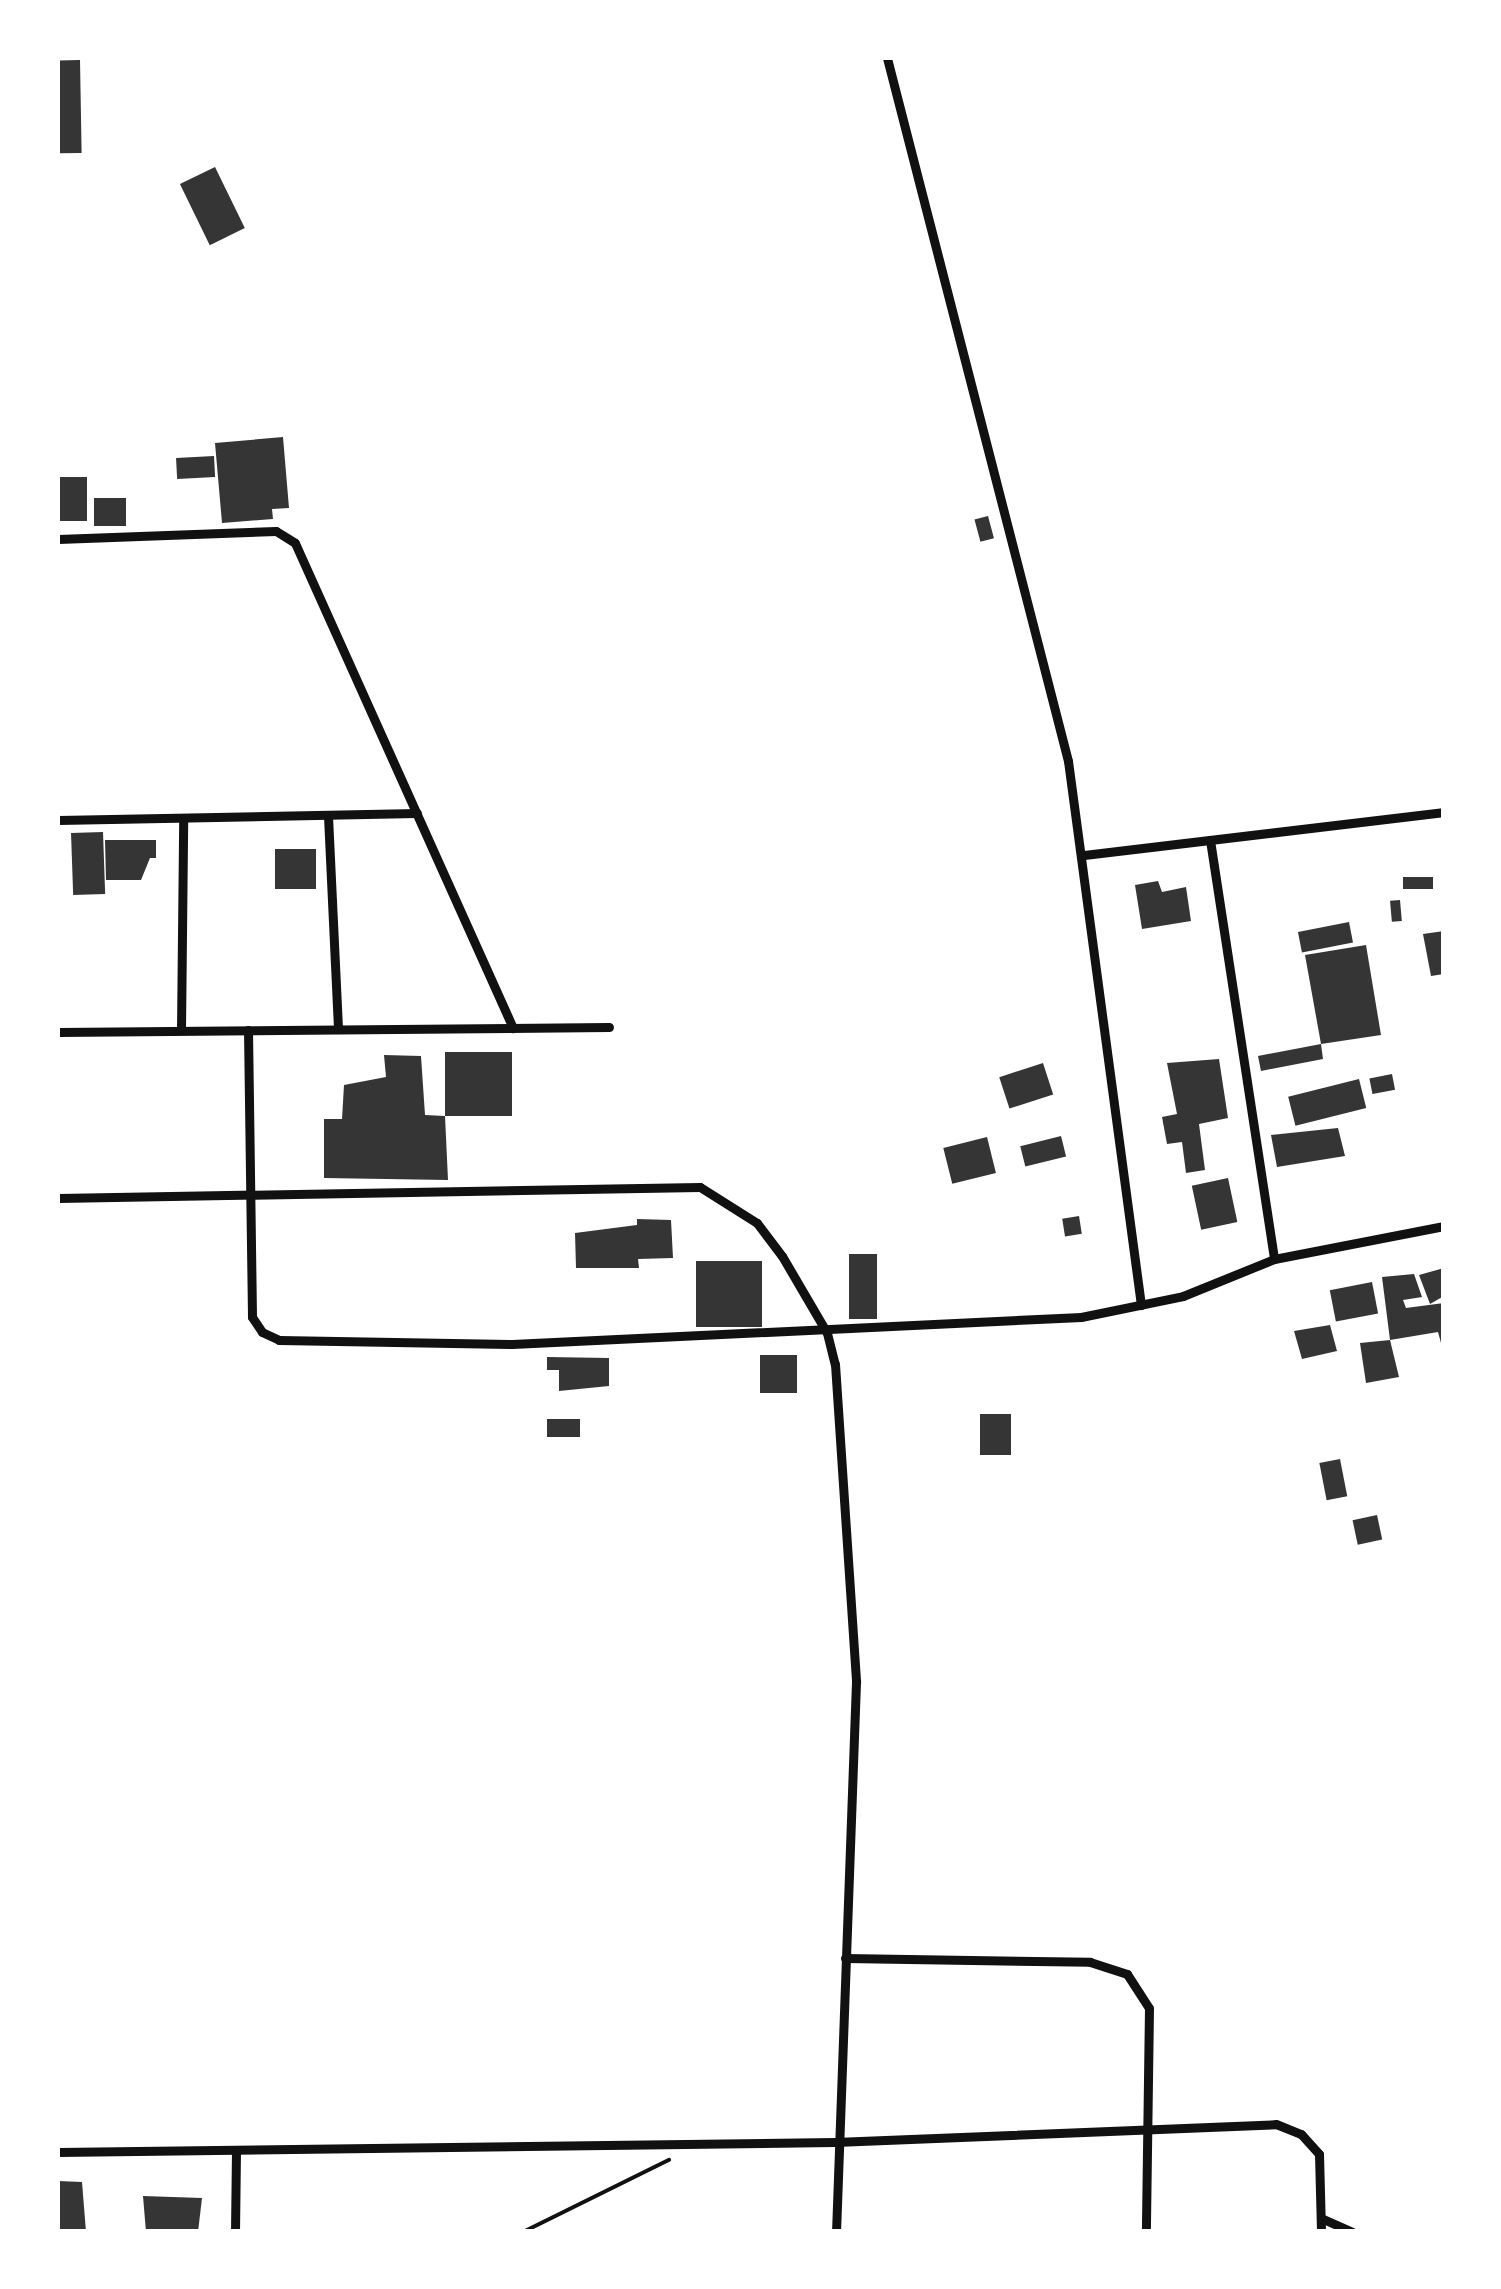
<!DOCTYPE html>
<html>
<head>
<meta charset="utf-8">
<style>
	body { margin:0 }
	#map { position:relative; width:1501px; height:2289px; overflow:hidden; background:#fff; font-family:Quicksand,sans-serif }
	div>[style] { position:absolute }
	.building>* { inset:0; background:#353535; transform-origin:0 0 }
	.path>* { height:4px; margin:-2px; padding:0 2px; transform-origin:2px; border-radius:2px; background:#111 }
	.minor>* { height:9px; margin:-4.5px; padding:0 4.5px; transform-origin:4.5px; border-radius:4.5px; background:#111 }
	span { translate:-50% -50%; white-space:nowrap; text-align:center; line-height:1.15; -webkit-text-stroke:8px #fff; paint-order:stroke }
	.frame { position:absolute; inset:0; border:60px solid #fff; pointer-events:none }
</style>
</head>
<body>
<div id="map">
	<div class="building">
		<div style="left:80px;top:60px;width:93px;height:22px;rotate:89deg"></div>
		<div style="left:215px;top:167px;width:68px;height:39px;rotate:64deg"></div>
		<div style="clip-path:polygon(283px 437px,289px 508px,272px 509px,273px 519px,222px 523px,215px 443px)"></div>
		<div style="left:214px;top:456px;width:21px;height:38px;rotate:87deg"></div>
		<div style="left:58px;top:477px;width:29px;height:44px"></div>
		<div style="left:94px;top:498px;width:32px;height:28px"></div>
		<div style="left:988px;top:516px;width:23px;height:14px;rotate:75deg"></div>
		<div style="left:103px;top:832px;width:62px;height:32px;rotate:88deg"></div>
		<div style="clip-path:polygon(105px 840px,156px 840px,156px 858px,150px 858px,141px 880px,106px 880px)"></div>
		<div style="left:275px;top:849px;width:41px;height:40px"></div>
		<div style="left:1433px;top:877px;width:12px;height:30px;rotate:90deg"></div>
		<div style="clip-path:polygon(1158px 881px,1162px 892px,1186px 887px,1191px 921px,1142px 929px,1135px 885px)"></div>
		<div style="left:1400px;top:900px;width:21px;height:10px;rotate:85deg"></div>
		<div style="left:1349px;top:922px;width:21px;height:52px;rotate:79deg"></div>
		<div style="clip-path:polygon(1444px 931px,1444px 974px,1431px 976px,1423px 934px)"></div>
		<div style="clip-path:polygon(1366px 945px,1381px 1035px,1321px 1044px,1323px 1059px,1261px 1071px,1258px 1056px,1321px 1044px,1305px 955px)"></div>
		<div style="left:445px;top:1052px;width:67px;height:64px"></div>
		<div style="clip-path:polygon(384px 1055px,421px 1056px,425px 1115px,445px 1116px,448px 1180px,324px 1178px,324px 1119px,342px 1119px,344px 1085px,386px 1077px)"></div>
		<div style="clip-path:polygon(1219px 1059px,1228px 1118px,1199px 1124px,1205px 1170px,1186px 1173px,1182px 1142px,1167px 1144px,1162px 1117px,1177px 1114px,1167px 1063px)"></div>
		<div style="left:1043px;top:1063px;width:33px;height:46px;rotate:72deg"></div>
		<div style="left:1392px;top:1074px;width:16px;height:23px;rotate:79deg"></div>
		<div style="left:1359px;top:1079px;width:30px;height:73px;rotate:76deg"></div>
		<div style="clip-path:polygon(1338px 1128px,1345px 1156px,1277px 1167px,1271px 1135px)"></div>
		<div style="left:1061px;top:1136px;width:21px;height:42px;rotate:76deg"></div>
		<div style="left:987px;top:1137px;width:37px;height:45px;rotate:76deg"></div>
		<div style="left:1228px;top:1178px;width:45px;height:37px;rotate:78deg"></div>
		<div style="left:1079px;top:1216px;width:18px;height:17px;rotate:81deg"></div>
		<div style="clip-path:polygon(637px 1219px,671px 1220px,673px 1258px,638px 1259px,639px 1268px,576px 1268px,575px 1233px,637px 1225px)"></div>
		<div style="left:877px;top:1254px;width:65px;height:28px;rotate:90deg"></div>
		<div style="left:696px;top:1261px;width:66px;height:66px"></div>
		<div style="clip-path:polygon(1444px 1268px,1444px 1296px,1430px 1304px,1419px 1275px)"></div>
		<div style="clip-path:polygon(1414px 1274px,1422px 1297px,1403px 1300px,1406px 1308px,1444px 1303px,1444px 1354px,1438px 1332px,1390px 1340px,1382px 1277px)"></div>
		<div style="left:1372px;top:1282px;width:32px;height:43px;rotate:79deg"></div>
		<div style="clip-path:polygon(1330px 1325px,1337px 1351px,1302px 1359px,1294px 1331px)"></div>
		<div style="clip-path:polygon(1390px 1340px,1399px 1377px,1366px 1383px,1360px 1343px)"></div>
		<div style="left:760px;top:1355px;width:37px;height:38px"></div>
		<div style="clip-path:polygon(547px 1357px,609px 1358px,609px 1386px,559px 1391px,559px 1370px,547px 1370px)"></div>
		<div style="left:980px;top:1414px;width:31px;height:41px"></div>
		<div style="left:580px;top:1419px;width:18px;height:33px;rotate:90deg"></div>
		<div style="left:1340px;top:1459px;width:38px;height:21px;rotate:79deg"></div>
		<div style="left:1377px;top:1515px;width:25px;height:25px;rotate:78deg"></div>
		<div style="clip-path:polygon(58px 2181px,82px 2182px,86px 2232px,58px 2232px)"></div>
		<div style="clip-path:polygon(143px 2196px,202px 2198px,198px 2232px,146px 2232px)"></div>
	</div>
	<div class="path">
		<div style="left:523px;top:2232px;width:163px;rotate:-26.3deg"></div>
	</div>
	<div class="minor">
		<div style="left:887px;top:58px;width:726px;rotate:75.56deg"></div>
		<div style="left:1068px;top:761px;width:549px;rotate:82.36deg"></div>
		<div style="left:58px;top:539px;width:218px;rotate:-2.1deg"></div>
		<div style="left:276px;top:531px;width:22px;rotate:32deg"></div>
		<div style="left:295px;top:543px;width:532px;rotate:65.8deg"></div>
		<div style="left:328px;top:816px;width:211px;rotate:87.3deg"></div>
		<div style="left:58px;top:820px;width:359px;rotate:-1.1deg"></div>
		<div style="left:1210px;top:840px;width:424px;rotate:81.3deg"></div>
		<div style="left:1084px;top:855px;width:363px;rotate:-6.8deg"></div>
		<div style="left:181px;top:1030px;width:208px;rotate:-89.4deg"></div>
		<div style="left:248px;top:1030px;width:287px;rotate:89.2deg"></div>
		<div style="left:252px;top:1317px;width:18px;rotate:56deg"></div>
		<div style="left:262px;top:1332px;width:19px;rotate:25deg"></div>
		<div style="left:279px;top:1340px;width:233px;rotate:1deg"></div>
		<div style="left:512px;top:1344px;width:570px;rotate:-2.72deg"></div>
		<div style="left:1081px;top:1317px;width:104px;rotate:-11.6deg"></div>
		<div style="left:1183px;top:1296px;width:98px;rotate:-22.1deg"></div>
		<div style="left:1274px;top:1259px;width:173px;rotate:-11deg"></div>
		<div style="left:58px;top:1032px;width:551px;rotate:-0.52deg"></div>
		<div style="left:58px;top:1198px;width:642px;rotate:-0.98deg"></div>
		<div style="left:700px;top:1187px;width:67px;rotate:32.3deg"></div>
		<div style="left:757px;top:1223px;width:41px;rotate:52.9deg"></div>
		<div style="left:782px;top:1256px;width:89px;rotate:59.7deg"></div>
		<div style="left:827px;top:1333px;width:32px;rotate:76deg"></div>
		<div style="left:835px;top:1364px;width:319px;rotate:86.2deg"></div>
		<div style="left:856px;top:1682px;width:550px;rotate:92.08deg"></div>
		<div style="left:845px;top:1958px;width:245px;rotate:0.9deg"></div>
		<div style="left:1090px;top:1962px;width:39px;rotate:18deg"></div>
		<div style="left:1127px;top:1974px;width:40px;rotate:57.1deg"></div>
		<div style="left:1149px;top:2008px;width:224px;rotate:90.8deg"></div>
		<div style="left:58px;top:2152px;width:777px;rotate:-0.74deg"></div>
		<div style="left:835px;top:2142px;width:441px;rotate:-2.3deg"></div>
		<div style="left:1276px;top:2124px;width:27px;rotate:22deg"></div>
		<div style="left:1301px;top:2134px;width:27px;rotate:48deg"></div>
		<div style="left:1319px;top:2154px;width:78px;rotate:88.5deg"></div>
		<div style="left:1321px;top:2218px;width:34px;rotate:24deg"></div>
		<div style="left:235px;top:2232px;width:80px;rotate:-89.3deg"></div>
	</div>
	<div class="frame"></div>
</div>
</body>
</html>
